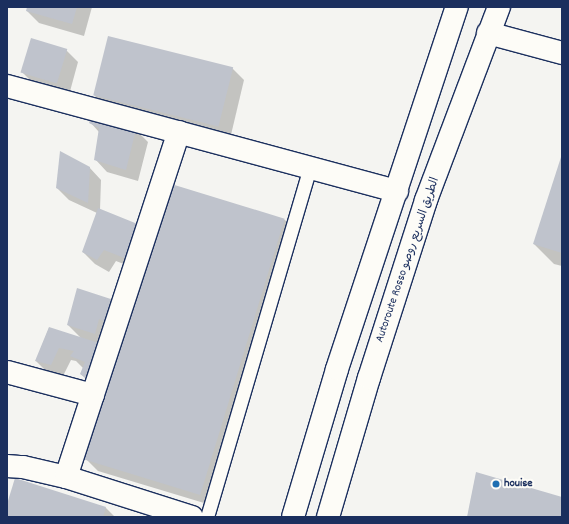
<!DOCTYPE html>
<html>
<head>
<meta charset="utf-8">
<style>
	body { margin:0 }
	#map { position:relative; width:569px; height:524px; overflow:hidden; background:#f4f4f1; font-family:Dekko,"Playpen Sans Arabic",sans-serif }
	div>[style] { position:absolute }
	.shadow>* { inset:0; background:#0003 }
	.building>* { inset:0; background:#bfc3cc; transform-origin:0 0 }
	.roads { filter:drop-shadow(1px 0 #1b2f5e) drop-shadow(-1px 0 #1b2f5e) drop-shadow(0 1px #1b2f5e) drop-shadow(0 -1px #1b2f5e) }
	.lane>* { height:13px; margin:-6.5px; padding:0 6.5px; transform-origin:6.5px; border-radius:6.5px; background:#fdfcf7 }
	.street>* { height:22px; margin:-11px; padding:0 11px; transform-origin:11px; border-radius:11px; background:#fdfcf7 }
	.highway>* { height:22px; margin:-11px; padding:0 11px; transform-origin:11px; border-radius:11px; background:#fdfcf7 }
	.dots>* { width:11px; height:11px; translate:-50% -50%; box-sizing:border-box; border:2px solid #fdfcf7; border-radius:50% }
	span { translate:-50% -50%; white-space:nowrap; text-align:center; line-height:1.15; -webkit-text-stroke:4px #fdfcf7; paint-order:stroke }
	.street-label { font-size:12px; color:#1b2f5e }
	.poi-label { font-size:12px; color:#1b2f5e; font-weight:700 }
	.left { translate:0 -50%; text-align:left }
	.frame { position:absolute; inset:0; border:8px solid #1b2f5e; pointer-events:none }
</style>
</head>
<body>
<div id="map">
	<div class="shadow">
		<div style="clip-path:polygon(28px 7px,92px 7px,84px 36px,39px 23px,27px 11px)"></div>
		<div style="clip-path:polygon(66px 50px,78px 62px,69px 95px,35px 85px,23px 73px)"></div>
		<div style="clip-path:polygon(232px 68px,244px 80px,230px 139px,106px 107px,94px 95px)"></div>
		<div style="clip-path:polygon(90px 122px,136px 130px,148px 142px,138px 181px,107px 172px,95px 159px,99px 132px)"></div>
		<div style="clip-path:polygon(562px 156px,562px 266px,554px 264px,534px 244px)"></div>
		<div style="clip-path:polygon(89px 167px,101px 180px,100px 210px,140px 226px,169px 184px,285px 220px,297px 232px,214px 506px,98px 471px,86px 459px,124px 335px,93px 386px,81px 374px,83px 368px,76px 361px,71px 360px,63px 376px,48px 373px,36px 361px,49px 328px,82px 339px,68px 325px,122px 304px,139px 270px,116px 261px,109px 272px,95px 264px,83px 252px,97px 213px,69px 200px,57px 188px)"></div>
		<div style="clip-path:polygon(16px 480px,106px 508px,115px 517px,7px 517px,7px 507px)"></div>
	</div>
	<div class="building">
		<div style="clip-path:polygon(27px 7px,77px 7px,72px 24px,26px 11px)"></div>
		<div style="left:108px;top:36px;width:129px;height:61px;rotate:14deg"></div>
		<div style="left:31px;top:38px;width:38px;height:36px;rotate:17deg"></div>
		<div style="clip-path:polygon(91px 115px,136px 129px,126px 170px,94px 160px,99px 128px,89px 123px)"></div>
		<div style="clip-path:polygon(60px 151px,90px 167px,88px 203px,56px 188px)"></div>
		<div style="clip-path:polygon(562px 154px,562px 253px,533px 244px)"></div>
		<div style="left:168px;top:183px;width:122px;height:289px;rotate:17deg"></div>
		<div style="clip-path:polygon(98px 208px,140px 225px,127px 259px,104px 250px,97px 260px,82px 252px)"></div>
		<div style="clip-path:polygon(77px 288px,123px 303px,116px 326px,99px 319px,95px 334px,67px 325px)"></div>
		<div style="clip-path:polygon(49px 327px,102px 344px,90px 381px,80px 374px,85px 362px,70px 356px,74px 351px,59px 348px,51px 365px,35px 361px)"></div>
		<div style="clip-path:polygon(476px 472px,562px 497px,562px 517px,467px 517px)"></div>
		<div style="clip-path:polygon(15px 478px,106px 507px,103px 517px,7px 517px,7px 504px)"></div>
	</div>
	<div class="roads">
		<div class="lane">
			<div style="left:207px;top:517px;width:366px;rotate:-73.6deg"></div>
		</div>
		<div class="street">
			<div style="left:488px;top:33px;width:77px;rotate:15.1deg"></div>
			<div style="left:7px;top:86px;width:404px;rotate:15.1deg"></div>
			<div style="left:7px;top:372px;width:89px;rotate:15deg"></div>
			<div style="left:7px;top:466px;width:16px;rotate:4deg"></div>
			<div style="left:23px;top:467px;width:44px;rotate:13.1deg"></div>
			<div style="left:66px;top:477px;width:132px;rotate:17.6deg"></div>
			<div style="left:66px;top:477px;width:363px;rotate:-71.9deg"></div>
		</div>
		<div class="highway">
			<div style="left:293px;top:517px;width:154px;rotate:-73.4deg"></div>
			<div style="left:337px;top:369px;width:381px;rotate:-71.7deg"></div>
			<div style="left:328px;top:517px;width:145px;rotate:-73.6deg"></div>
			<div style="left:369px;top:378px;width:187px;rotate:-72.2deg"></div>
			<div style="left:426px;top:200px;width:206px;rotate:-69.3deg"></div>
		</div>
	</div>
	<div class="dots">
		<div style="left:496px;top:484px;background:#1f6fb2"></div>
	</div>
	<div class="street-label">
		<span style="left:408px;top:260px;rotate:-71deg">Autoroute Rosso الطريق السريع روصو</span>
	</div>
	<div class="poi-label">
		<span class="left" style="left:504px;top:484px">houise</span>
	</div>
	<div class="frame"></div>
</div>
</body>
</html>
